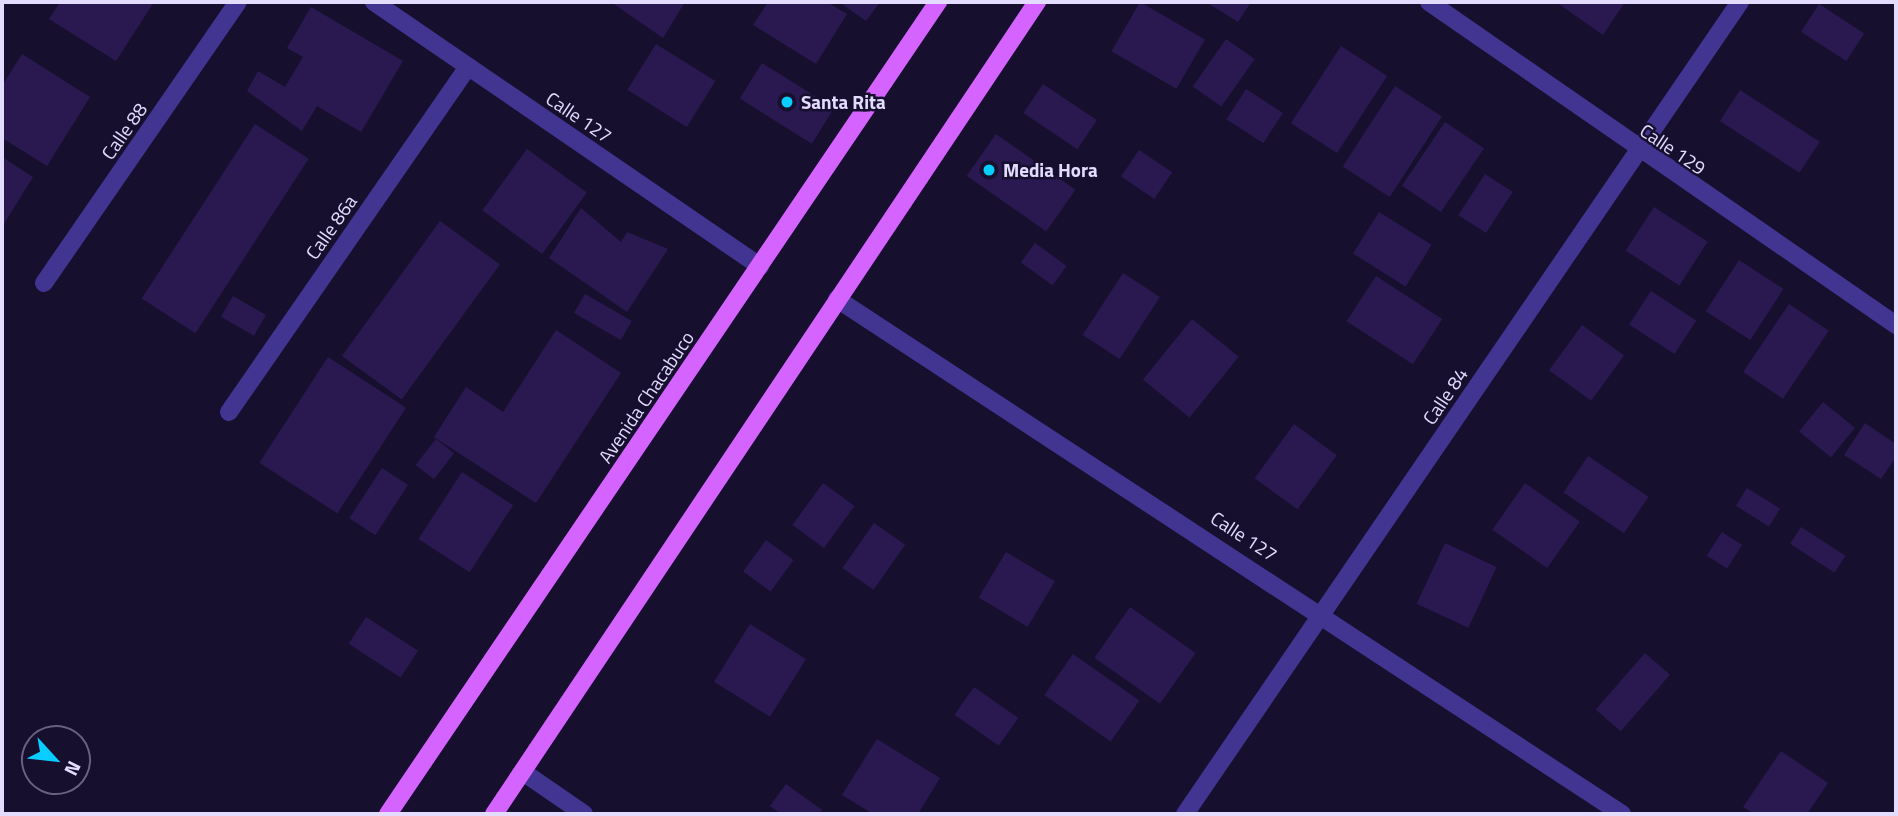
<!DOCTYPE html>
<html>
<head>
<meta charset="utf-8">
<style>
	body { margin:0 }
	#map { position:relative; width:1898px; height:816px; overflow:hidden; background:#170f2e; font-family:"Titillium Web",sans-serif }
	div>[style] { position:absolute }
	.building>* { inset:0; background:#2a1951; transform-origin:0 0 }
	.minor>* { height:18px; margin:-9px; padding:0 9px; transform-origin:9px; border-radius:9px; background:#423591 }
	.major>* { height:18px; margin:-9px; padding:0 9px; transform-origin:9px; border-radius:9px; background:#d463ff }
	.dots>* { width:19px; height:19px; translate:-50% -50%; box-sizing:border-box; border:4px solid #170f2e; border-radius:50% }
	span { translate:-50% -50%; white-space:nowrap; text-align:center; line-height:1.15; -webkit-text-stroke:5px #170f2e; paint-order:stroke }
	.poi-label { font-size:19px; color:#e3dcff; font-weight:700 }
	.left { translate:0 -50%; text-align:left }
	.street-label { font-size:19px; color:#e3dcff }
	.frame { position:absolute; inset:0; border:4px solid #e3dcff; pointer-events:none }
	.north { position:absolute; left:21px; top:725px; width:70px; height:70px; box-sizing:border-box; background:#170f2e; border:2px solid #696182; border-radius:50%; rotate:117deg; font-size:19px; font-weight:700; line-height:28px; text-align:center; color:#e3dcff }
	.north::after { content:''; display:block; margin:auto; width:24px; height:32px; background:#08ceff; clip-path:polygon(50% 0,100% 100%,50% 72%,0 100%) }
</style>
</head>
<body>
<div id="map">
	<div class="building">
		<div style="clip-path:polygon(60px 2px,154px 2px,116px 61px,49px 19px)"></div>
		<div style="clip-path:polygon(611px 2px,685px 2px,663px 38px)"></div>
		<div style="clip-path:polygon(768px 2px,827px 2px,847px 14px,816px 64px,753px 25px)"></div>
		<div style="clip-path:polygon(839px 2px,880px 2px,866px 21px)"></div>
		<div style="left:1140px;top:2px;width:75px;height:57px;rotate:30deg"></div>
		<div style="clip-path:polygon(1206px 2px,1251px 2px,1238px 22px)"></div>
		<div style="clip-path:polygon(1556px 2px,1625px 2px,1603px 35px)"></div>
		<div style="left:1819px;top:4px;width:54px;height:33px;rotate:33deg"></div>
		<div style="clip-path:polygon(311px 7px,403px 61px,361px 132px,317px 106px,302px 131px,247px 91px,258px 71px,285px 87px,303px 57px,287px 48px)"></div>
		<div style="left:1226px;top:39px;width:35px;height:58px;rotate:35deg"></div>
		<div style="left:656px;top:44px;width:70px;height:54px;rotate:32deg"></div>
		<div style="left:1341px;top:46px;width:55px;height:92px;rotate:33deg"></div>
		<div style="clip-path:polygon(22px 54px,90px 97px,47px 166px,2px 138px,2px 86px)"></div>
		<div style="left:762px;top:63px;width:85px;height:42px;rotate:32deg"></div>
		<div style="left:1043px;top:84px;width:65px;height:35px;rotate:34deg"></div>
		<div style="left:1395px;top:86px;width:56px;height:96px;rotate:33deg"></div>
		<div style="left:1246px;top:89px;width:44px;height:36px;rotate:33deg"></div>
		<div style="left:1740px;top:90px;width:95px;height:37px;rotate:33deg"></div>
		<div style="left:1445px;top:122px;width:47px;height:77px;rotate:34deg"></div>
		<div style="left:255px;top:124px;width:64px;height:208px;rotate:33deg"></div>
		<div style="left:996px;top:134px;width:97px;height:51px;rotate:35deg"></div>
		<div style="left:527px;top:149px;width:74px;height:76px;rotate:36deg"></div>
		<div style="left:1139px;top:150px;width:40px;height:32px;rotate:34deg"></div>
		<div style="clip-path:polygon(2px 157px,33px 177px,2px 227px)"></div>
		<div style="left:1485px;top:174px;width:33px;height:49px;rotate:33deg"></div>
		<div style="left:1654px;top:207px;width:64px;height:52px;rotate:33deg"></div>
		<div style="clip-path:polygon(581px 208px,621px 242px,627px 232px,668px 249px,627px 312px,549px 258px)"></div>
		<div style="left:1379px;top:212px;width:62px;height:49px;rotate:32deg"></div>
		<div style="left:440px;top:221px;width:74px;height:167px;rotate:36deg"></div>
		<div style="left:1035px;top:243px;width:39px;height:24px;rotate:36deg"></div>
		<div style="left:1739px;top:260px;width:53px;height:61px;rotate:33deg"></div>
		<div style="left:1123px;top:273px;width:44px;height:74px;rotate:33deg"></div>
		<div style="left:1376px;top:276px;width:79px;height:54px;rotate:33deg"></div>
		<div style="left:1651px;top:291px;width:54px;height:40px;rotate:33deg"></div>
		<div style="left:585px;top:294px;width:54px;height:22px;rotate:30deg"></div>
		<div style="left:233px;top:296px;width:38px;height:24px;rotate:30deg"></div>
		<div style="left:1789px;top:304px;width:48px;height:82px;rotate:34deg"></div>
		<div style="left:1192px;top:319px;width:60px;height:78px;rotate:39deg"></div>
		<div style="left:1582px;top:325px;width:52px;height:56px;rotate:36deg"></div>
		<div style="clip-path:polygon(556px 330px,621px 373px,536px 503px,434px 437px,466px 387px,503px 412px)"></div>
		<div style="left:328px;top:357px;width:93px;height:126px;rotate:33deg"></div>
		<div style="left:1823px;top:402px;width:41px;height:38px;rotate:39deg"></div>
		<div style="clip-path:polygon(1865px 423px,1896px 444px,1896px 457px,1881px 479px,1844px 455px)"></div>
		<div style="left:1294px;top:424px;width:53px;height:67px;rotate:36deg"></div>
		<div style="left:436px;top:439px;width:23px;height:33px;rotate:38deg"></div>
		<div style="left:1588px;top:456px;width:73px;height:44px;rotate:34deg"></div>
		<div style="left:382px;top:468px;width:31px;height:60px;rotate:33deg"></div>
		<div style="left:462px;top:472px;width:61px;height:80px;rotate:33deg"></div>
		<div style="left:823px;top:483px;width:39px;height:52px;rotate:36deg"></div>
		<div style="left:1525px;top:483px;width:67px;height:57px;rotate:35deg"></div>
		<div style="left:1747px;top:488px;width:39px;height:21px;rotate:32deg"></div>
		<div style="left:874px;top:523px;width:38px;height:55px;rotate:35deg"></div>
		<div style="left:1801px;top:527px;width:53px;height:20px;rotate:33deg"></div>
		<div style="left:1722px;top:532px;width:24px;height:28px;rotate:33deg"></div>
		<div style="left:766px;top:540px;width:34px;height:39px;rotate:36deg"></div>
		<div style="left:1445px;top:543px;width:57px;height:67px;rotate:25deg"></div>
		<div style="left:1006px;top:552px;width:57px;height:53px;rotate:31deg"></div>
		<div style="left:1130px;top:607px;width:80px;height:62px;rotate:35deg"></div>
		<div style="left:366px;top:617px;width:62px;height:32px;rotate:33deg"></div>
		<div style="left:750px;top:624px;width:66px;height:68px;rotate:32deg"></div>
		<div style="left:1645px;top:653px;width:33px;height:75px;rotate:41deg"></div>
		<div style="left:1073px;top:654px;width:81px;height:50px;rotate:35deg"></div>
		<div style="left:974px;top:687px;width:54px;height:34px;rotate:35deg"></div>
		<div style="clip-path:polygon(877px 739px,940px 778px,918px 814px,873px 814px,842px 795px)"></div>
		<div style="clip-path:polygon(1781px 751px,1828px 783px,1807px 814px,1754px 814px,1743px 807px)"></div>
		<div style="clip-path:polygon(786px 784px,822px 810px,819px 814px,781px 814px,770px 806px)"></div>
	</div>
	<div class="minor">
		<div style="left:374px;top:2px;width:468px;rotate:34.4deg"></div>
		<div style="left:1429px;top:2px;width:568px;rotate:34.67deg"></div>
		<div style="left:44px;top:283px;width:341px;rotate:-55.4deg"></div>
		<div style="left:837px;top:299px;width:939px;rotate:33.27deg"></div>
		<div style="left:229px;top:412px;width:420px;rotate:-55.3deg"></div>
		<div style="left:523px;top:772px;width:74px;rotate:34.5deg"></div>
		<div style="left:1185px;top:814px;width:984px;rotate:-55.65deg"></div>
	</div>
	<div class="major">
		<div style="left:388px;top:814px;width:981px;rotate:-55.89deg"></div>
		<div style="left:494px;top:814px;width:977px;rotate:-56.23deg"></div>
	</div>
	<div class="dots">
		<div style="left:787px;top:102px;background:#08ceff"></div>
		<div style="left:989px;top:170px;background:#08ceff"></div>
	</div>
	<div class="poi-label">
		<span class="left" style="left:801px;top:102px">Santa Rita</span>
		<span class="left" style="left:1003px;top:170px">Media Hora</span>
	</div>
	<div class="street-label">
		<span style="left:579px;top:117px;rotate:34deg">Calle 127</span>
		<span style="left:124px;top:131px;rotate:-55deg">Calle 88</span>
		<span style="left:1673px;top:149px;rotate:34deg">Calle 129</span>
		<span style="left:331px;top:227px;rotate:-55deg">Calle 86a</span>
		<span style="left:1445px;top:396px;rotate:-56deg">Calle 84</span>
		<span style="left:646px;top:397px;rotate:-56deg">Avenida Chacabuco</span>
		<span style="left:1244px;top:536px;rotate:33deg">Calle 127</span>
	</div>
	<div class="frame"></div>
	<div class="north">N</div>
</div>
</body>
</html>
